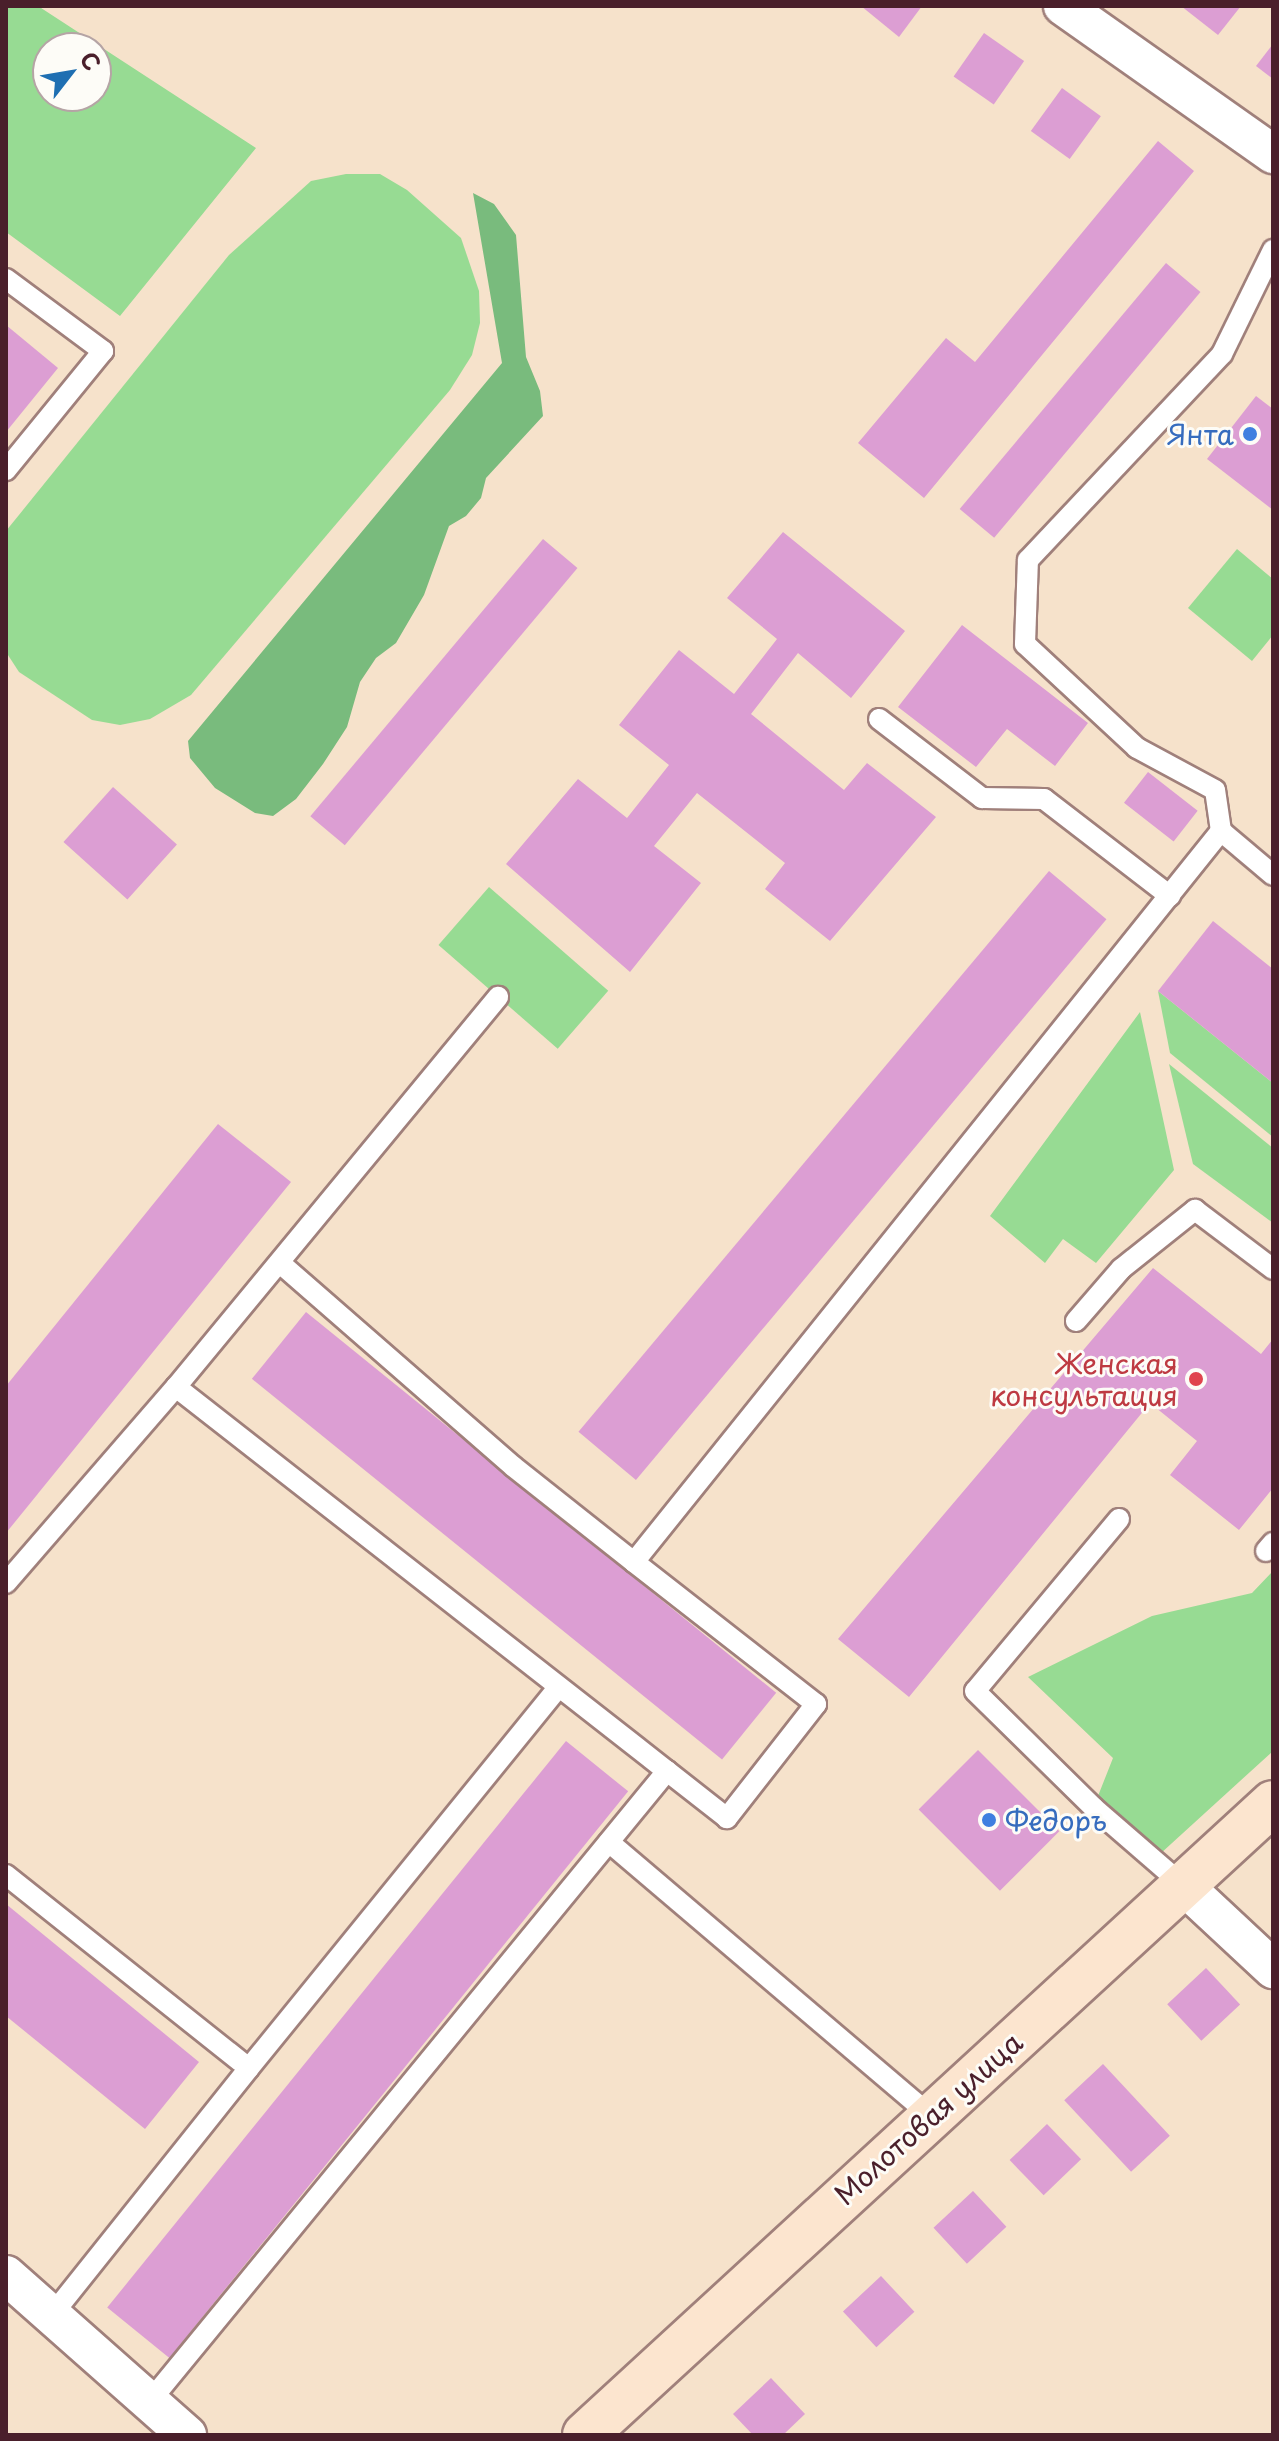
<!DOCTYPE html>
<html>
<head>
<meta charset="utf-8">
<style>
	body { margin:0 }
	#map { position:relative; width:1279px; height:2441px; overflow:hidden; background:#f6e2cb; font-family:"Playpen Sans",sans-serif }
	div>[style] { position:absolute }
	.green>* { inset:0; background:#97db93; transform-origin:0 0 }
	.forest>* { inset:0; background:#79bb7d }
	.building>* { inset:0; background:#dc9ed3; transform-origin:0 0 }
	.roads { filter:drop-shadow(2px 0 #a0807b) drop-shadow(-2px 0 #a0807b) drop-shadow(0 2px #a0807b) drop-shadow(0 -2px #a0807b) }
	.lane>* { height:20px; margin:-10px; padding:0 10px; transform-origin:10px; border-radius:10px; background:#fff }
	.street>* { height:38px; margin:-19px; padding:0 19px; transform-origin:19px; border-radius:19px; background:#fff }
	.secondary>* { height:44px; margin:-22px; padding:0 22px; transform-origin:22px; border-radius:22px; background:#fce5cf }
	.dots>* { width:22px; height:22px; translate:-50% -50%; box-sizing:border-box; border:4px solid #fdfcf7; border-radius:50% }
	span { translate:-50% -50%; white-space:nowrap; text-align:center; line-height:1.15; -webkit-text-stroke:6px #fdfcf7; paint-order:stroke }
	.shop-label { font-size:28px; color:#366cbe }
	.right { translate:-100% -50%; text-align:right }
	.left { translate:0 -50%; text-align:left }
	.health-label { font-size:28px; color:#be3a42 }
	.street-label { font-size:28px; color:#4a1f2b }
	.frame { position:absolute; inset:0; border:8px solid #4a1f2b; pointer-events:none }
	.north { position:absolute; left:32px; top:32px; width:80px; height:80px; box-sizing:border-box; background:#fdfcf7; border:2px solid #b5a4a5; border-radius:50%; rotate:59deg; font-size:22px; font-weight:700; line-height:32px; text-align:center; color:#4a1f2b }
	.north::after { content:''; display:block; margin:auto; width:28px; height:36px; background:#1f6fb2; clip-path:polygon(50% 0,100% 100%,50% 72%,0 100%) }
</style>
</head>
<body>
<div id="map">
	<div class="green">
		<div style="clip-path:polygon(evenodd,6px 6px,38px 6px,256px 148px,120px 316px,6px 232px,6px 6px,96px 48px,96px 96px,48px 96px,48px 48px,96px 48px)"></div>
		<div style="clip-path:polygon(346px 174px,380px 174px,407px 190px,461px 238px,479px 291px,480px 323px,472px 355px,450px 390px,191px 695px,150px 719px,120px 725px,92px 720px,19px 672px,6px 652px,6px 531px,229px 255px,311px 181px)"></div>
		<div style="clip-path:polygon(1237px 549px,1273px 579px,1273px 635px,1252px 661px,1188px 608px)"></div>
		<div style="left:489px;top:887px;width:158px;height:77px;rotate:41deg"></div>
		<div style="clip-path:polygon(1158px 991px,1273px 1083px,1273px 1137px,1170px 1053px)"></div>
		<div style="clip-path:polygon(1140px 1012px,1174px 1170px,1096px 1263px,1063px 1239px,1045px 1263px,990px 1216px)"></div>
		<div style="clip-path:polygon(1169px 1064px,1273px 1148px,1273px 1223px,1193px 1164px)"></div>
		<div style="clip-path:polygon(1273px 1571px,1273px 1751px,1160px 1854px,1098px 1796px,1113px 1758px,1028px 1677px,1152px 1616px,1252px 1593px)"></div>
	</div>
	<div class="forest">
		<div style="clip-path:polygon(473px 193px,494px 204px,516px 235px,526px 357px,540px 391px,543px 416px,486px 478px,481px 498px,466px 516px,449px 526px,424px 595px,396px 643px,376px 658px,360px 682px,347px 727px,323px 764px,296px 799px,273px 816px,255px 813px,215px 788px,190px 758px,188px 741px,502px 363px)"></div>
	</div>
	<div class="building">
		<div style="clip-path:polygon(861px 6px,922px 6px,899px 37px)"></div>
		<div style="clip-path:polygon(1181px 6px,1241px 6px,1218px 35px)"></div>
		<div style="left:984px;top:33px;width:49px;height:53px;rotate:35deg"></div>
		<div style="clip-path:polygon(1273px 44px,1273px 79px,1256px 66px)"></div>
		<div style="left:1062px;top:88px;width:48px;height:53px;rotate:36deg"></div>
		<div style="clip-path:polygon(1158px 141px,1194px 171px,924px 498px,858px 443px,946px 338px,975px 362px)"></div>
		<div style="left:1166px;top:263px;width:45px;height:321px;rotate:40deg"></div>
		<div style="clip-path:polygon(6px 325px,58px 368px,6px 432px)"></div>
		<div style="clip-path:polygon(1256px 396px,1273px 409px,1273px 510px,1207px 459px)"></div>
		<div style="clip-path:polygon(783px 532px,905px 631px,851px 698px,798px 653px,751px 714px,844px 790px,867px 763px,936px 817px,830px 941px,765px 889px,785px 863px,697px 793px,654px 846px,701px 883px,630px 972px,506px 864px,578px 779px,627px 818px,669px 765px,619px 725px,679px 650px,734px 694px,777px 639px,727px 598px)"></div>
		<div style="left:543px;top:539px;width:45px;height:362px;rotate:40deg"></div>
		<div style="clip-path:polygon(962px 625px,1088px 723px,1055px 766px,1007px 729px,976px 767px,898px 707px)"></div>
		<div style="left:1148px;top:772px;width:63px;height:39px;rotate:38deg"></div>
		<div style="left:113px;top:787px;width:86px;height:74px;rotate:42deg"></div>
		<div style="left:1049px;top:871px;width:75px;height:732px;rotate:40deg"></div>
		<div style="clip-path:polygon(1213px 921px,1273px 969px,1273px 1083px,1158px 991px)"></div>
		<div style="clip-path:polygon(218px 1124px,291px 1182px,6px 1533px,6px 1386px)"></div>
		<div style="clip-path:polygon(1153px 1268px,1261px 1354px,1273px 1339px,1273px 1488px,1239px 1530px,1170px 1475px,1197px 1441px,1150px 1403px,909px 1697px,838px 1639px)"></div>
		<div style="left:306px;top:1312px;width:605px;height:86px;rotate:39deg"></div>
		<div style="left:566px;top:1741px;width:80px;height:729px;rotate:39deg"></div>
		<div style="left:978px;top:1750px;width:115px;height:84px;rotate:45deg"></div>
		<div style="clip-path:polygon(6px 1904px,199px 2062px,145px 2129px,6px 2016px)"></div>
		<div style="left:1206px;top:1968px;width:50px;height:53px;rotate:47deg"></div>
		<div style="left:1103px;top:2064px;width:98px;height:53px;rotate:47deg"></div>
		<div style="left:1047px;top:2124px;width:49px;height:52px;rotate:46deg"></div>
		<div style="left:973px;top:2191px;width:49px;height:54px;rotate:47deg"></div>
		<div style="left:881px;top:2276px;width:49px;height:52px;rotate:47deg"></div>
		<div style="clip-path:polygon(771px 2378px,805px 2414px,783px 2435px,753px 2435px,733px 2414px)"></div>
	</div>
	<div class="roads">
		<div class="lane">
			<div style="left:6px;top:279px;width:121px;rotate:36.6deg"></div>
			<div style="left:103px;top:351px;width:154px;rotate:129.2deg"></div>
			<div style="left:879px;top:719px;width:130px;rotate:37.5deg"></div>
			<div style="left:982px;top:798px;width:62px;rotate:0.9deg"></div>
			<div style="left:1044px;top:799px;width:159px;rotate:37.6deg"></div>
			<div style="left:1221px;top:831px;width:41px;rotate:-98.3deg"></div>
			<div style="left:1215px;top:790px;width:89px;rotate:-151.7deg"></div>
			<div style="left:1137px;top:748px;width:153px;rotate:-137.1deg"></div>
			<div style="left:1025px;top:644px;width:84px;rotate:-88deg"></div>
			<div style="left:1028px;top:560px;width:283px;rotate:-46.7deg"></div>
			<div style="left:1222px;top:354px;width:116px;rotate:-63.9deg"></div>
			<div style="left:280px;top:1263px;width:310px;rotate:41.1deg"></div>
			<div style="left:514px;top:1467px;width:153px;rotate:38.4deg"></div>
			<div style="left:634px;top:1562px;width:938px;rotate:-51.24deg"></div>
			<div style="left:1221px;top:831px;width:68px;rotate:40.2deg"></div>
			<div style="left:1076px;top:1321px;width:69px;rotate:-49.1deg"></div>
			<div style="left:1121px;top:1269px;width:95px;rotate:-38.6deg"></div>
			<div style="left:1195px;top:1210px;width:98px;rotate:37.1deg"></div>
			<div style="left:176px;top:1387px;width:506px;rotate:-50.46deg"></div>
			<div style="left:1119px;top:1519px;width:224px;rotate:129.9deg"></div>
			<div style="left:975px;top:1691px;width:167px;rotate:44.5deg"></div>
			<div style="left:1094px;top:1808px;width:119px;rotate:40.9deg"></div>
			<div style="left:1266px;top:1551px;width:11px;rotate:-49deg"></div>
			<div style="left:634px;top:1562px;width:231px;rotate:38deg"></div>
			<div style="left:816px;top:1704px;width:145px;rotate:128deg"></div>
			<div style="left:727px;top:1818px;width:76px;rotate:-141.9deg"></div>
			<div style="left:6px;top:1583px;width:259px;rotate:-49.1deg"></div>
			<div style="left:176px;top:1387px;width:623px;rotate:38.03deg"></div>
			<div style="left:667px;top:1771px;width:815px;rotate:129.37deg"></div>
			<div style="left:609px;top:1842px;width:420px;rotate:40.4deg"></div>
			<div style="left:6px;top:1875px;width:310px;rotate:38.5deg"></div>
			<div style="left:249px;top:2068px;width:316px;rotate:128.6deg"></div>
			<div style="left:249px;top:2068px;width:491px;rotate:-50.9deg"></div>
		</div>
		<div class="street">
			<div style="left:1063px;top:6px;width:257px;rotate:35.2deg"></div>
			<div style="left:1184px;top:1886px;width:122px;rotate:43deg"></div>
			<div style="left:6px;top:2275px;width:242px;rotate:41.5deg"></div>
		</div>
		<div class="secondary">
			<div style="left:585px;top:2435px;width:934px;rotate:-42.57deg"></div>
		</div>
	</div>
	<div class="dots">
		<div style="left:1250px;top:434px;background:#3f7fe0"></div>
		<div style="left:1196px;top:1379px;background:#e0444e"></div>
		<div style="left:989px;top:1820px;background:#3f7fe0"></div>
	</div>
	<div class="shop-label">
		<span class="right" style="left:1234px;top:434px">Янта</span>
		<span class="left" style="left:1005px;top:1820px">Федоръ</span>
	</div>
	<div class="health-label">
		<span class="right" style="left:1178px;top:1379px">Женская<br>консультация</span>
	</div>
	<div class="street-label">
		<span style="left:928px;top:2118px;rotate:-42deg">Молотовая улица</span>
	</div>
	<div class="frame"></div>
	<div class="north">С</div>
</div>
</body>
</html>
